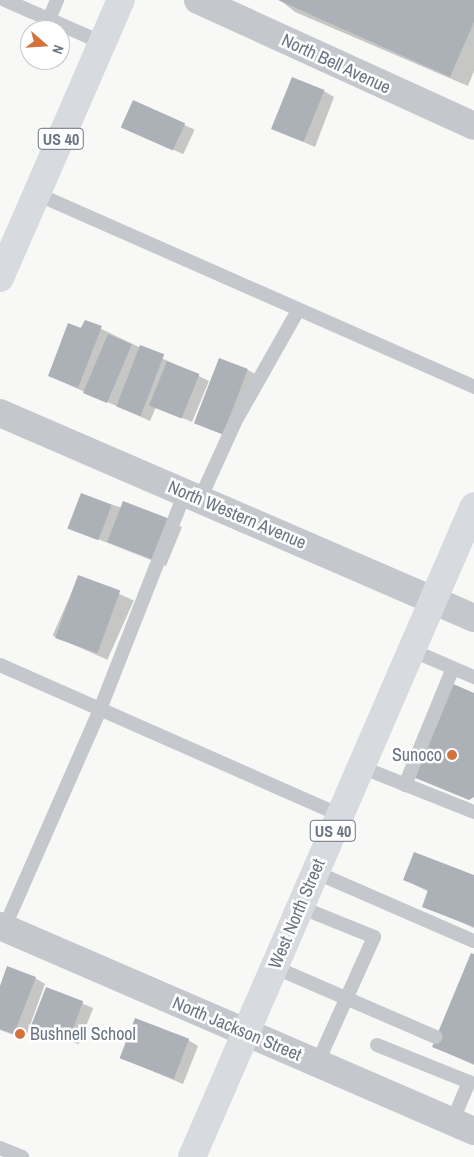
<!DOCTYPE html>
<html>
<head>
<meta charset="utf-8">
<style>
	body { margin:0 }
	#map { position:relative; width:474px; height:1157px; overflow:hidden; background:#f8f8f6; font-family:"Archivo Narrow",sans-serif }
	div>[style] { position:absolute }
	.shadow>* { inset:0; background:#0003; transform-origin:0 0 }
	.building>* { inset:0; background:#acb1b8; transform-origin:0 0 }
	.service>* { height:14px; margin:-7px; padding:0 7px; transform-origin:7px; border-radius:7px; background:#c4c7cb }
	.minor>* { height:28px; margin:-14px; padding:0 14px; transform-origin:14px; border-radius:14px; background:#c4c7cb }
	.primary>* { height:28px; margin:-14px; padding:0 14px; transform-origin:14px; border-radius:14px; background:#d7dade }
	.dots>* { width:14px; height:14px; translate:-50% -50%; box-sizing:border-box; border:2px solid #fff; border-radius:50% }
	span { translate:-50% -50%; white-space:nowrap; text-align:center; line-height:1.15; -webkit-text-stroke:5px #fff; paint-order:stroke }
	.shield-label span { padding:1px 4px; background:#fff; border:1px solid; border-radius:4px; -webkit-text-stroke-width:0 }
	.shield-label { font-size:16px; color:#6a7584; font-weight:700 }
	.street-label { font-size:18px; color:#6a7584 }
	.poi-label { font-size:18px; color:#6a7584 }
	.right { translate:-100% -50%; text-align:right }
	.left { translate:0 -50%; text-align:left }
	.north { position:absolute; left:20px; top:20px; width:50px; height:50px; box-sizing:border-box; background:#fff; border:1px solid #c3c8ce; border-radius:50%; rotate:109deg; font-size:14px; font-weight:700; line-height:20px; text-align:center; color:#6a7584 }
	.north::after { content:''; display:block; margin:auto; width:18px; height:22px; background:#d4713a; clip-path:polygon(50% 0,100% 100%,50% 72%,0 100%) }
</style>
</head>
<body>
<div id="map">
	<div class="shadow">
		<div style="clip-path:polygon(280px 0,474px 0,474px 71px,468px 86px,295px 12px)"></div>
		<div style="clip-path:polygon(324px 91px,334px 97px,315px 147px,274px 129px)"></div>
		<div style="left:133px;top:101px;width:68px;height:27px;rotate:25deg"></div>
		<div style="clip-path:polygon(85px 321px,209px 381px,192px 422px,156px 407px,150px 421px,49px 376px)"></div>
		<div style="clip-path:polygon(248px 370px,257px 375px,234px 439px,196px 423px)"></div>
		<div style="clip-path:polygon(82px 495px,182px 527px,166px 566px,70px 528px)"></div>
		<div style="left:79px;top:576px;width:60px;height:65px;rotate:24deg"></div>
		<div style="clip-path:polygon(474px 877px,474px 928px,424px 906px,429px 892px,405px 880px)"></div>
		<div style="clip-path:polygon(474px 955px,474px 1065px,434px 1047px)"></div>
		<div style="clip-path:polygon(35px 978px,45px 984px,25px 1039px,0 1030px,0 989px)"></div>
		<div style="left:46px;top:989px;width:51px;height:39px;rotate:22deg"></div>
		<div style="clip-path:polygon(188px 1040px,198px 1046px,183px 1084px,121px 1058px)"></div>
	</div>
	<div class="building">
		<div style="clip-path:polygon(278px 0,474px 0,474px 22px,450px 77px)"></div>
		<div style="left:292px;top:77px;width:35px;height:56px;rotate:22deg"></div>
		<div style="left:133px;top:100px;width:57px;height:30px;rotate:24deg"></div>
		<div style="clip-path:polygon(85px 320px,102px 326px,78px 388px,48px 376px,68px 323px,81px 328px)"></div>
		<div style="left:108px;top:334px;width:26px;height:64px;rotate:23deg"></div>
		<div style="left:140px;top:345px;width:26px;height:66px;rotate:21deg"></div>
		<div style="left:219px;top:358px;width:31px;height:70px;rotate:21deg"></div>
		<div style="left:167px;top:361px;width:35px;height:48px;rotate:22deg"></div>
		<div style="left:81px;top:493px;width:33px;height:38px;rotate:21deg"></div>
		<div style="left:123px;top:501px;width:53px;height:44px;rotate:21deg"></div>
		<div style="left:78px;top:575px;width:45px;height:67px;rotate:20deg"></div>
		<div style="clip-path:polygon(451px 683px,474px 693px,474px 797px,469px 800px,413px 777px)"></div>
		<div style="clip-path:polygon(414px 852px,474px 875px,474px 927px,422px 907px,428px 890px,403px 880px)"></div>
		<div style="clip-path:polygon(471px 953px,474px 954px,474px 1064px,432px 1047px)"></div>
		<div style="clip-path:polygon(7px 966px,36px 977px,14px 1034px,0 1029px,0 986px)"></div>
		<div style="left:46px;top:987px;width:40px;height:42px;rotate:21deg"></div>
		<div style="left:135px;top:1018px;width:58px;height:43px;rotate:21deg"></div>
	</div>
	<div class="service">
		<div style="left:5px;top:0;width:107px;rotate:23.7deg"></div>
		<div style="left:49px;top:19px;width:21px;rotate:-67deg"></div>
		<div style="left:37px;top:194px;width:478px;rotate:23.8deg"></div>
		<div style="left:200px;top:499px;width:87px;rotate:-65.5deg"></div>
		<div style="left:236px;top:420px;width:124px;rotate:-60.5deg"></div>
		<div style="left:411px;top:650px;width:69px;rotate:23.2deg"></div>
		<div style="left:0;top:665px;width:372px;rotate:23.8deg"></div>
		<div style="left:361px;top:767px;width:122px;rotate:21.7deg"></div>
		<div style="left:405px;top:785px;width:126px;rotate:-67.7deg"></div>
		<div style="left:315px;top:872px;width:173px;rotate:23.5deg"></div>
		<div style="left:300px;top:907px;width:80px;rotate:22.1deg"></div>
		<div style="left:374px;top:937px;width:139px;rotate:114.2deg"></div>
		<div style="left:2px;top:933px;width:241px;rotate:-66.3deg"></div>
		<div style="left:99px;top:712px;width:235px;rotate:-68.6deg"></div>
		<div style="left:274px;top:967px;width:176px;rotate:23.4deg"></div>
		<div style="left:377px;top:1045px;width:99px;rotate:21.9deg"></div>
		<div style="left:469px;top:1082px;width:43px;rotate:113deg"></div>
		<div style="left:0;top:1148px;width:24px;rotate:22deg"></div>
	</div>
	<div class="minor">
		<div style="left:198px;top:0;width:303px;rotate:24.5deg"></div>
		<div style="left:0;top:413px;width:516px;rotate:23.39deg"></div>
		<div style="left:0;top:926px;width:516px;rotate:23.39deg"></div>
	</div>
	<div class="primary">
		<div style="left:0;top:278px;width:303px;rotate:-66.5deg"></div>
		<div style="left:192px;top:1157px;width:709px;rotate:-66.58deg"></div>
	</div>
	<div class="dots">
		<div style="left:452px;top:755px;background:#d4713a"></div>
		<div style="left:20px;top:1034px;background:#d4713a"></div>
	</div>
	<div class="shield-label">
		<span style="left:61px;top:139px">US 40</span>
		<span style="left:333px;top:831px">US 40</span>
	</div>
	<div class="street-label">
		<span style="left:336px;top:64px;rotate:25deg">North Bell Avenue</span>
		<span style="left:237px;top:515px;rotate:23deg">North Western Avenue</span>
		<span style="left:297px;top:914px;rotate:-67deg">West North Street</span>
		<span style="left:237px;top:1029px;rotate:23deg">North Jackson Street</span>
	</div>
	<div class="poi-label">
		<span class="right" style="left:442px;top:755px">Sunoco</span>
		<span class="left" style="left:30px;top:1034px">Bushnell School</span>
	</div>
	<div class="north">N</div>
</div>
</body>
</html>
